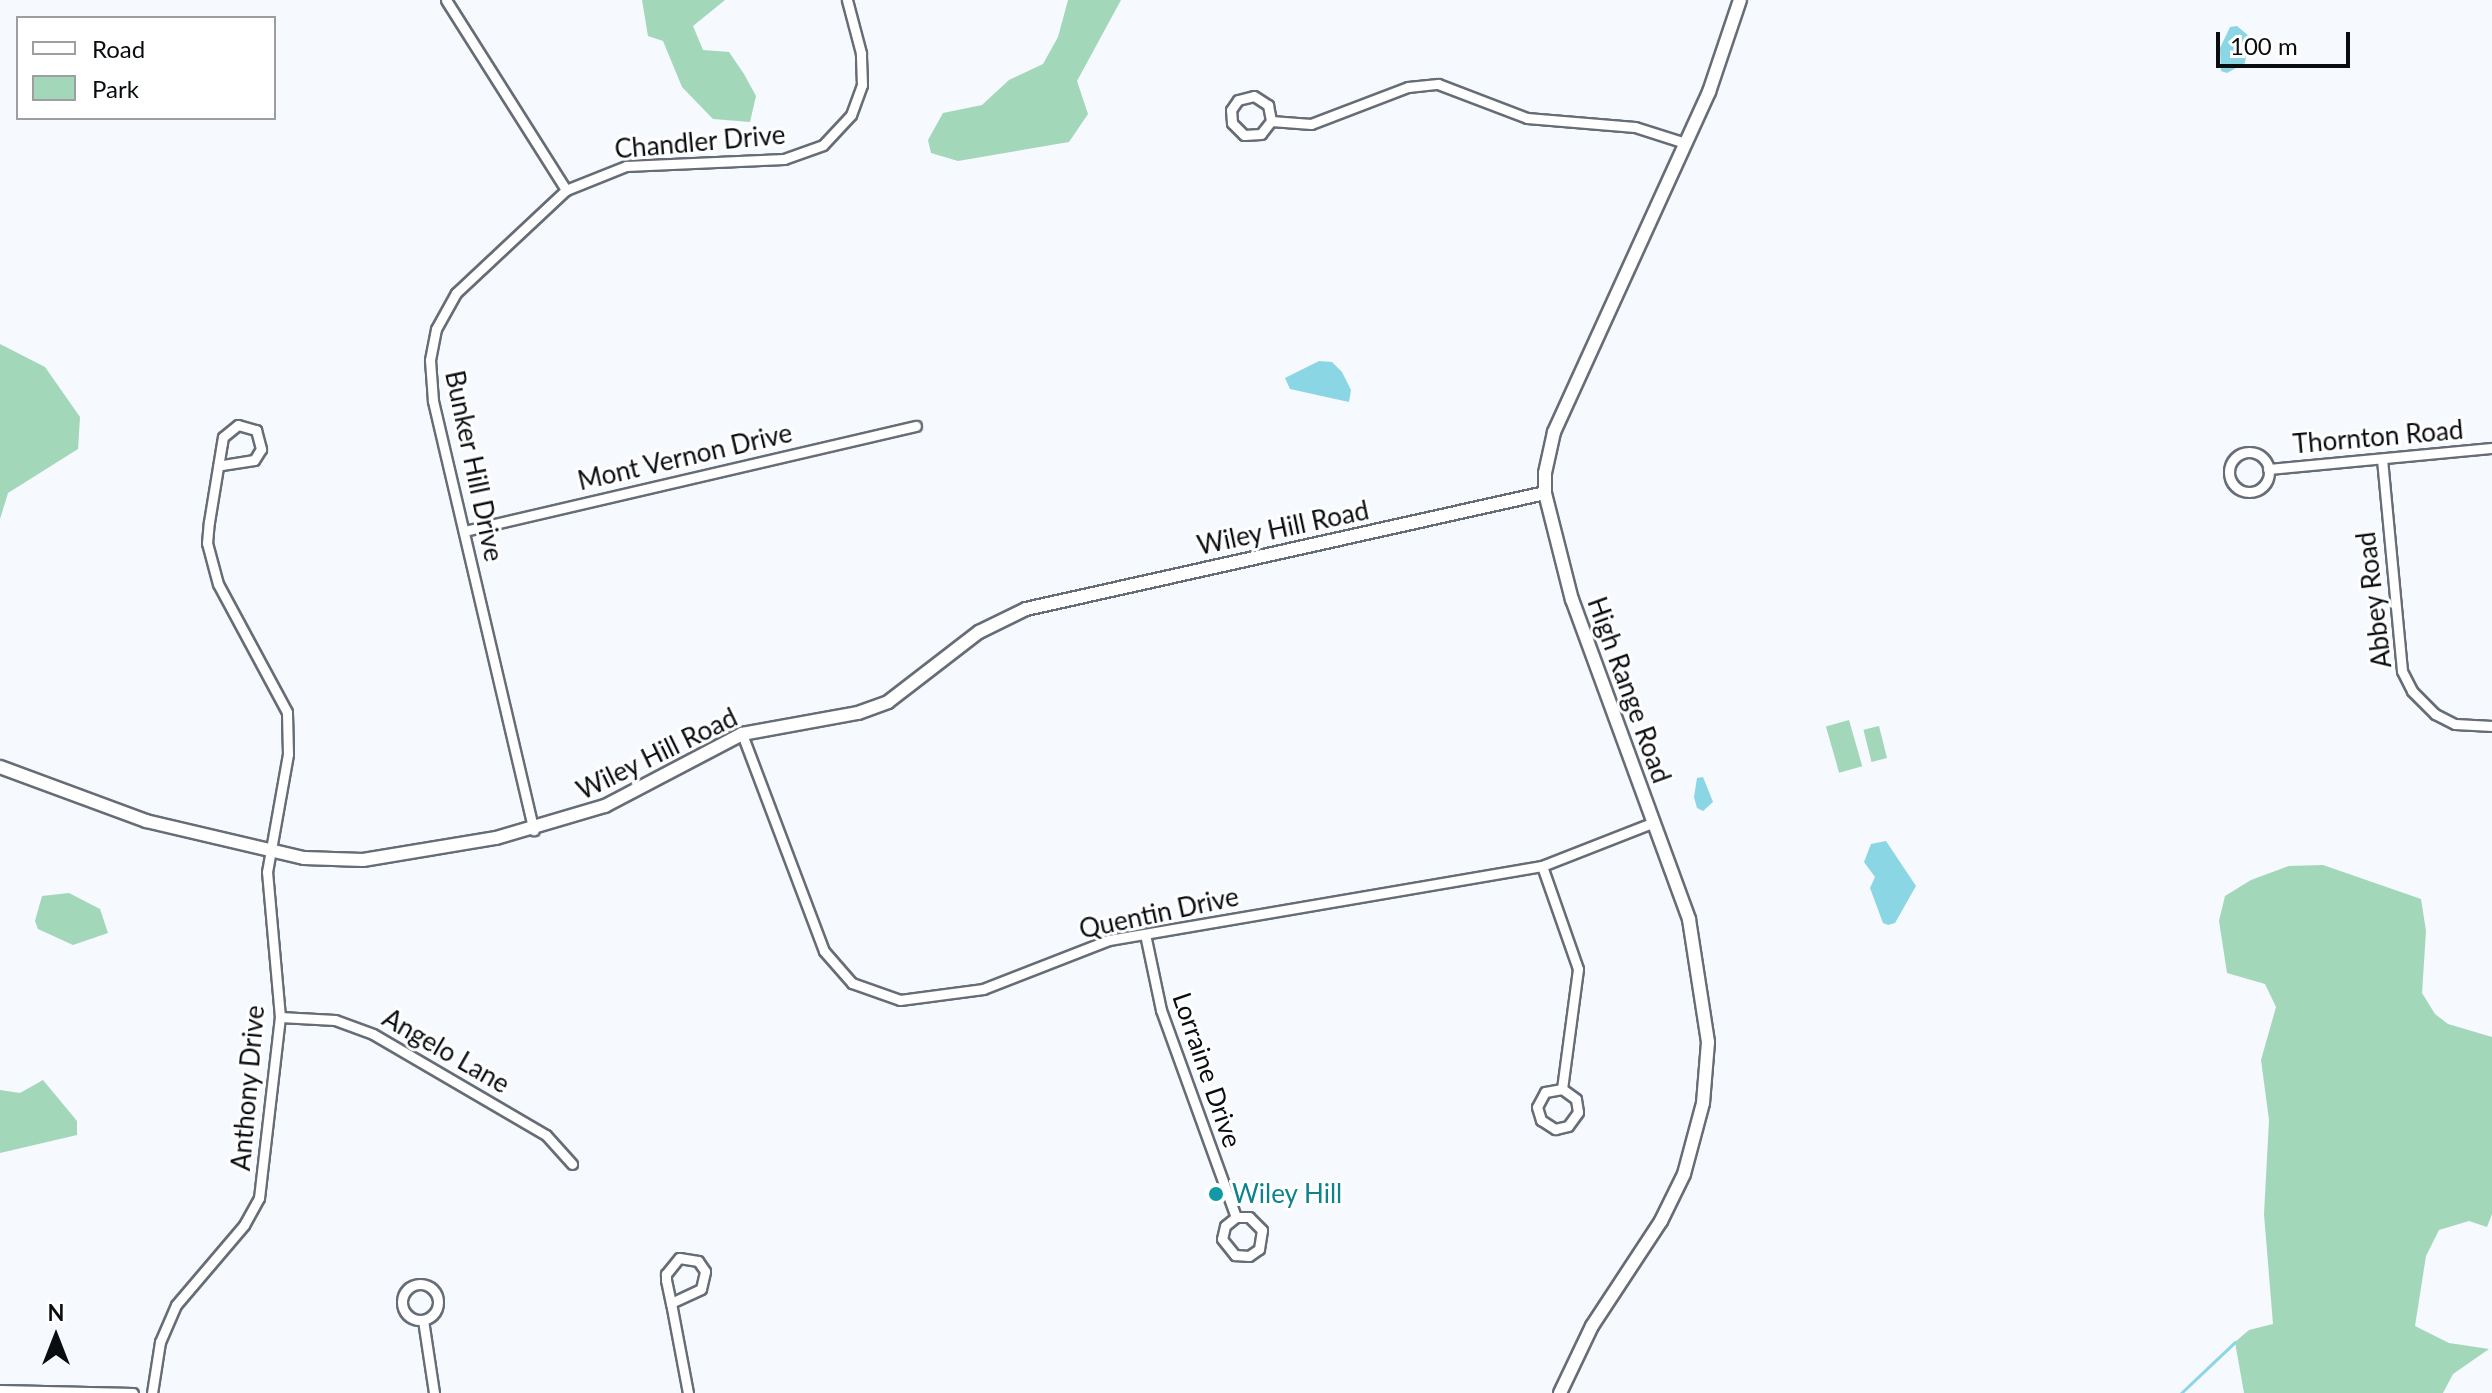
<!DOCTYPE html>
<html>
<head>
<meta charset="utf-8">
<style>
	body { margin:0 }
	#map { position:relative; width:2492px; height:1393px; overflow:hidden; background:#f6f9fd; font-family:Lato,sans-serif }
	div>[style] { position:absolute }
	.green>* { inset:0; background:#a3d7b9; transform-origin:0 0 }
	.water>* { inset:0; background:#8bd6e5 }
	.stream>* { height:3px; margin:-1.5px; padding:0 1.5px; transform-origin:1.5px; border-radius:1.5px; background:#8bd6e5 }
	.roads { filter:drop-shadow(2px 0 #666d76) drop-shadow(-2px 0 #666d76) drop-shadow(0 2px #666d76) drop-shadow(0 -2px #666d76) }
	.minor>* { height:9px; margin:-4.5px; padding:0 4.5px; transform-origin:4.5px; border-radius:4.5px; background:#fff }
	.minor>.ring { margin:-4.5px; padding:0; box-sizing:content-box; background:none; border:9px solid #fff; border-radius:50% }
	.tertiary>* { height:12px; margin:-6px; padding:0 6px; transform-origin:6px; border-radius:6px; background:#fff }
	.dots>* { width:22px; height:22px; translate:-50% -50%; box-sizing:border-box; border:4px solid #fff; border-radius:50% }
	span { translate:-50% -50%; white-space:nowrap; text-align:center; line-height:1.15; -webkit-text-stroke:6px #fff; paint-order:stroke }
	.street-label { font-size:26px; color:#0a0d10 }
	.culture-label { font-size:26px; color:#0d838f }
	.left { translate:0 -50%; text-align:left }
	.legend { position:absolute; left:16px; top:16px; width:260px; height:104px; box-sizing:border-box; background:#fff; border:2px solid #9d9e9f; margin:0; padding:10px 14px; list-style:none; font-size:24px; color:#0a0d10 }
	.legend li { display:flex; align-items:center; gap:16px; height:40px }
	.legend b { width:40px; border:2px solid #9d9e9f }
	.north { position:absolute; left:16px; top:1297px; width:80px; height:80px; -webkit-text-stroke:6px #fff; paint-order:stroke; rotate:0deg; font-size:22px; font-weight:700; line-height:32px; text-align:center; color:#0a0d10 }
	.north::after { content:''; display:block; margin:auto; width:28px; height:36px; background:#0a0d10; clip-path:polygon(50% 0,100% 100%,50% 72%,0 100%) }
	.scale { position:absolute; left:2216px; top:32px; width:134px; height:36px; box-sizing:border-box; border:4px solid #0a0d10; border-top:0; padding-left:10px; font-size:24px; line-height:28px; white-space:nowrap; color:#0a0d10; -webkit-text-stroke:6px #fff; paint-order:stroke }
</style>
</head>
<body>
<div id="map">
	<div class="green">
		<div style="clip-path:polygon(642px 0,725px 0,693px 26px,703px 50px,729px 52px,744px 74px,756px 96px,750px 122px,713px 119px,682px 87px,663px 41px,648px 36px)"></div>
		<div style="clip-path:polygon(1068px 0,1121px 0,1077px 81px,1088px 114px,1069px 142px,958px 161px,931px 153px,928px 140px,943px 113px,982px 105px,1009px 80px,1043px 64px,1058px 37px)"></div>
		<div style="clip-path:polygon(0 344px,45px 367px,80px 417px,78px 449px,8px 493px,0 519px)"></div>
		<div style="left:1849px;top:720px;width:48px;height:24px;rotate:74deg"></div>
		<div style="left:1879px;top:726px;width:33px;height:16px;rotate:76deg"></div>
		<div style="clip-path:polygon(2323px 865px,2421px 899px,2426px 931px,2422px 993px,2435px 1014px,2448px 1024px,2492px 1037px,2492px 1214px,2487px 1227px,2469px 1221px,2439px 1230px,2426px 1256px,2415px 1326px,2449px 1343px,2489px 1349px,2453px 1374px,2443px 1393px,2244px 1393px,2235px 1342px,2249px 1330px,2273px 1324px,2264px 1214px,2269px 1120px,2261px 1060px,2276px 1007px,2265px 984px,2227px 973px,2219px 921px,2225px 896px,2251px 880px,2289px 866px)"></div>
		<div style="clip-path:polygon(69px 893px,100px 909px,108px 933px,73px 945px,38px 929px,35px 921px,42px 896px)"></div>
		<div style="clip-path:polygon(43px 1080px,77px 1121px,77px 1135px,0 1153px,0 1090px,20px 1093px)"></div>
	</div>
	<div class="water">
		<div style="clip-path:polygon(2237px 26px,2249px 36px,2245px 63px,2227px 73px,2221px 71px,2220px 48px,2230px 27px)"></div>
		<div style="clip-path:polygon(1319px 361px,1332px 362px,1342px 372px,1351px 390px,1349px 402px,1290px 389px,1285px 378px)"></div>
		<div style="clip-path:polygon(1703px 777px,1713px 802px,1703px 811px,1697px 808px,1694px 797px,1697px 778px)"></div>
		<div style="clip-path:polygon(1886px 841px,1916px 886px,1895px 923px,1888px 925px,1883px 923px,1870px 888px,1875px 877px,1864px 862px,1871px 844px)"></div>
	</div>
	<div class="stream">
		<div style="left:2181px;top:1393px;width:74px;rotate:-43.4deg"></div>
	</div>
	<div class="roads">
		<div class="minor">
			<div style="left:446px;top:0;width:225px;rotate:57.7deg"></div>
			<div style="left:566px;top:190px;width:151px;rotate:136.9deg"></div>
			<div style="left:456px;top:293px;width:41px;rotate:119.1deg"></div>
			<div style="left:436px;top:329px;width:32px;rotate:101deg"></div>
			<div style="left:430px;top:360px;width:41px;rotate:85.8deg"></div>
			<div style="left:433px;top:401px;width:441px;rotate:76.8deg"></div>
			<div style="left:1271px;top:121px;width:16px;rotate:128deg"></div>
			<div style="left:1261px;top:134px;width:17px;rotate:177deg"></div>
			<div style="left:1244px;top:135px;width:17px;rotate:-135deg"></div>
			<div style="left:1232px;top:123px;width:13px;rotate:-94deg"></div>
			<div style="left:1231px;top:110px;width:12px;rotate:-55deg"></div>
			<div style="left:1238px;top:100px;width:16px;rotate:-14deg"></div>
			<div style="left:1254px;top:96px;width:17px;rotate:33deg"></div>
			<div style="left:1268px;top:105px;width:16px;rotate:79deg"></div>
			<div style="left:1271px;top:121px;width:40px;rotate:4.3deg"></div>
			<div style="left:1311px;top:124px;width:104px;rotate:-20.9deg"></div>
			<div style="left:1408px;top:87px;width:30px;rotate:-6deg"></div>
			<div style="left:1438px;top:84px;width:95px;rotate:20.9deg"></div>
			<div style="left:1527px;top:118px;width:108px;rotate:4.8deg"></div>
			<div style="left:1635px;top:127px;width:49px;rotate:17.7deg"></div>
			<div style="left:566px;top:190px;width:65px;rotate:-21.8deg"></div>
			<div style="left:626px;top:166px;width:158px;rotate:-2.5deg"></div>
			<div style="left:784px;top:159px;width:41px;rotate:-19.7deg"></div>
			<div style="left:823px;top:145px;width:41px;rotate:-47deg"></div>
			<div style="left:851px;top:115px;width:32px;rotate:-70deg"></div>
			<div style="left:862px;top:85px;width:32px;rotate:-92deg"></div>
			<div style="left:861px;top:53px;width:55px;rotate:-104.8deg"></div>
			<div class="ring" style="left:2229px;top:452px;width:31px;height:31px"></div>
			<div style="left:2382px;top:459px;width:213px;rotate:84.6deg"></div>
			<div style="left:2402px;top:671px;width:22px;rotate:63deg"></div>
			<div style="left:2412px;top:691px;width:33px;rotate:45deg"></div>
			<div style="left:2435px;top:714px;width:22px;rotate:27deg"></div>
			<div style="left:2455px;top:724px;width:37px;rotate:3deg"></div>
			<div style="left:2268px;top:469px;width:225px;rotate:-5.4deg"></div>
			<div style="left:464px;top:531px;width:464px;rotate:-13.1deg"></div>
			<div style="left:742px;top:734px;width:232px;rotate:69.3deg"></div>
			<div style="left:824px;top:951px;width:43px;rotate:48.8deg"></div>
			<div style="left:852px;top:983px;width:51px;rotate:19.5deg"></div>
			<div style="left:900px;top:1000px;width:84px;rotate:-7.5deg"></div>
			<div style="left:983px;top:989px;width:135px;rotate:-21.3deg"></div>
			<div style="left:1109px;top:940px;width:439px;rotate:-9.7deg"></div>
			<div style="left:1542px;top:866px;width:120px;rotate:-21.4deg"></div>
			<div style="left:1542px;top:866px;width:109px;rotate:70.7deg"></div>
			<div style="left:1578px;top:969px;width:121px;rotate:97.6deg"></div>
			<div style="left:1562px;top:1089px;width:17px;rotate:170deg"></div>
			<div style="left:1545px;top:1092px;width:17px;rotate:118deg"></div>
			<div style="left:1537px;top:1107px;width:14px;rotate:73deg"></div>
			<div style="left:1541px;top:1120px;width:17px;rotate:33deg"></div>
			<div style="left:1555px;top:1129px;width:13px;rotate:-13deg"></div>
			<div style="left:1568px;top:1126px;width:17px;rotate:-54deg"></div>
			<div style="left:1578px;top:1112px;width:13px;rotate:-99deg"></div>
			<div style="left:1576px;top:1099px;width:17px;rotate:-144deg"></div>
			<div style="left:1145px;top:934px;width:78px;rotate:78.1deg"></div>
			<div style="left:1161px;top:1010px;width:220px;rotate:70.1deg"></div>
			<div style="left:1236px;top:1217px;width:14px;rotate:141deg"></div>
			<div style="left:1225px;top:1226px;width:13px;rotate:103deg"></div>
			<div style="left:1222px;top:1239px;width:21px;rotate:51deg"></div>
			<div style="left:1235px;top:1255px;width:14px;rotate:4deg"></div>
			<div style="left:1249px;top:1256px;width:12px;rotate:-35deg"></div>
			<div style="left:1259px;top:1249px;width:19px;rotate:-81deg"></div>
			<div style="left:1262px;top:1230px;width:18px;rotate:-135deg"></div>
			<div style="left:1249px;top:1217px;width:13px;rotate:180deg"></div>
			<div style="left:280px;top:1017px;width:55px;rotate:3.1deg"></div>
			<div style="left:335px;top:1020px;width:40px;rotate:20.2deg"></div>
			<div style="left:373px;top:1034px;width:200px;rotate:30.3deg"></div>
			<div style="left:546px;top:1135px;width:39px;rotate:48deg"></div>
			<div class="ring" style="left:402px;top:1284px;width:27px;height:27px"></div>
			<div style="left:671px;top:1303px;width:33px;rotate:-25deg"></div>
			<div style="left:701px;top:1289px;width:18px;rotate:-77deg"></div>
			<div style="left:705px;top:1271px;width:12px;rotate:-125deg"></div>
			<div style="left:698px;top:1261px;width:19px;rotate:-171deg"></div>
			<div style="left:679px;top:1258px;width:21px;rotate:129deg"></div>
			<div style="left:666px;top:1274px;width:6px;rotate:90deg"></div>
			<div style="left:666px;top:1280px;width:24px;rotate:78deg"></div>
			<div style="left:671px;top:1303px;width:92px;rotate:79.3deg"></div>
			<div style="left:423px;top:1320px;width:74px;rotate:81.4deg"></div>
			<div style="left:0;top:1390px;width:133px;rotate:1.3deg"></div>
			<div style="left:152px;top:1393px;width:52px;rotate:-81.1deg"></div>
			<div style="left:160px;top:1342px;width:40px;rotate:-66.6deg"></div>
			<div style="left:176px;top:1305px;width:105px;rotate:-49.6deg"></div>
			<div style="left:244px;top:1225px;width:31px;rotate:-61deg"></div>
			<div style="left:259px;top:1198px;width:182px;rotate:-83.4deg"></div>
			<div style="left:280px;top:1017px;width:146px;rotate:-95.1deg"></div>
			<div style="left:267px;top:872px;width:120px;rotate:-79.9deg"></div>
			<div style="left:288px;top:754px;width:42px;rotate:-91.4deg"></div>
			<div style="left:287px;top:712px;width:145px;rotate:-118.3deg"></div>
			<div style="left:218px;top:584px;width:42px;rotate:-105deg"></div>
			<div style="left:207px;top:543px;width:21px;rotate:-85deg"></div>
			<div style="left:209px;top:522px;width:80px;rotate:-80.7deg"></div>
			<div style="left:222px;top:443px;width:6px;rotate:-81deg"></div>
			<div style="left:223px;top:437px;width:19px;rotate:-39deg"></div>
			<div style="left:238px;top:425px;width:19px;rotate:16deg"></div>
			<div style="left:256px;top:430px;width:20px;rotate:75deg"></div>
			<div style="left:261px;top:449px;width:13px;rotate:122deg"></div>
			<div style="left:254px;top:460px;width:36px;rotate:171deg"></div>
		</div>
		<div class="tertiary">
			<div style="left:0;top:767px;width:156px;rotate:20.3deg"></div>
			<div style="left:146px;top:821px;width:162px;rotate:13.2deg"></div>
			<div style="left:304px;top:858px;width:59px;rotate:1.9deg"></div>
			<div style="left:363px;top:860px;width:135px;rotate:-9.4deg"></div>
			<div style="left:496px;top:838px;width:114px;rotate:-16.4deg"></div>
			<div style="left:605px;top:806px;width:155px;rotate:-27.7deg"></div>
			<div style="left:742px;top:734px;width:118px;rotate:-10.3deg"></div>
			<div style="left:858px;top:713px;width:32px;rotate:-20deg"></div>
			<div style="left:888px;top:702px;width:115px;rotate:-37.6deg"></div>
			<div style="left:979px;top:632px;width:52px;rotate:-26.1deg"></div>
			<div style="left:1026px;top:609px;width:532px;rotate:-12.6deg"></div>
			<div style="left:1560px;top:1393px;width:74px;rotate:-64.5deg"></div>
			<div style="left:1592px;top:1326px;width:126px;rotate:-56.7deg"></div>
			<div style="left:1661px;top:1221px;width:52px;rotate:-63.9deg"></div>
			<div style="left:1684px;top:1174px;width:73px;rotate:-75deg"></div>
			<div style="left:1703px;top:1103px;width:61px;rotate:-85.3deg"></div>
			<div style="left:1708px;top:1042px;width:124px;rotate:-98.8deg"></div>
			<div style="left:1689px;top:919px;width:340px;rotate:-110.1deg"></div>
			<div style="left:1572px;top:600px;width:110px;rotate:-104.2deg"></div>
			<div style="left:1545px;top:493px;width:20px;rotate:-90deg"></div>
			<div style="left:1545px;top:473px;width:42px;rotate:-77.6deg"></div>
			<div style="left:1554px;top:432px;width:374px;rotate:-65.5deg"></div>
			<div style="left:1709px;top:92px;width:97px;rotate:-71.4deg"></div>
		</div>
	</div>
	<div class="dots">
		<div style="left:1216px;top:1194px;background:#0f9aa8"></div>
	</div>
	<div class="street-label">
		<span style="left:700px;top:142px;rotate:-5deg">Chandler Drive</span>
		<span style="left:2378px;top:437px;rotate:-5deg">Thornton Road</span>
		<span style="left:685px;top:457px;rotate:-13deg">Mont Vernon Drive</span>
		<span style="left:474px;top:466px;rotate:78deg">Bunker Hill Drive</span>
		<span style="left:1283px;top:528px;rotate:-12deg">Wiley Hill Road</span>
		<span style="left:2374px;top:600px;rotate:-97deg">Abbey Road</span>
		<span style="left:1629px;top:690px;rotate:70deg">High Range Road</span>
		<span style="left:657px;top:754px;rotate:-26deg">Wiley Hill Road</span>
		<span style="left:1159px;top:913px;rotate:-12deg">Quentin Drive</span>
		<span style="left:446px;top:1051px;rotate:30deg">Angelo Lane</span>
		<span style="left:1207px;top:1070px;rotate:71deg">Lorraine Drive</span>
		<span style="left:248px;top:1088px;rotate:-85deg">Anthony Drive</span>
	</div>
	<div class="culture-label">
		<span class="left" style="left:1232px;top:1194px">Wiley Hill</span>
	</div>
	<ul class="legend">
	<li><b style="height:10px;background:#fff"></b>Road</li>
	<li><b style="height:22px;background:#a3d7b9"></b>Park</li>
	</ul>
	<div class="north">N</div>
	<div class="scale">100 m</div>
</div>
</body>
</html>
